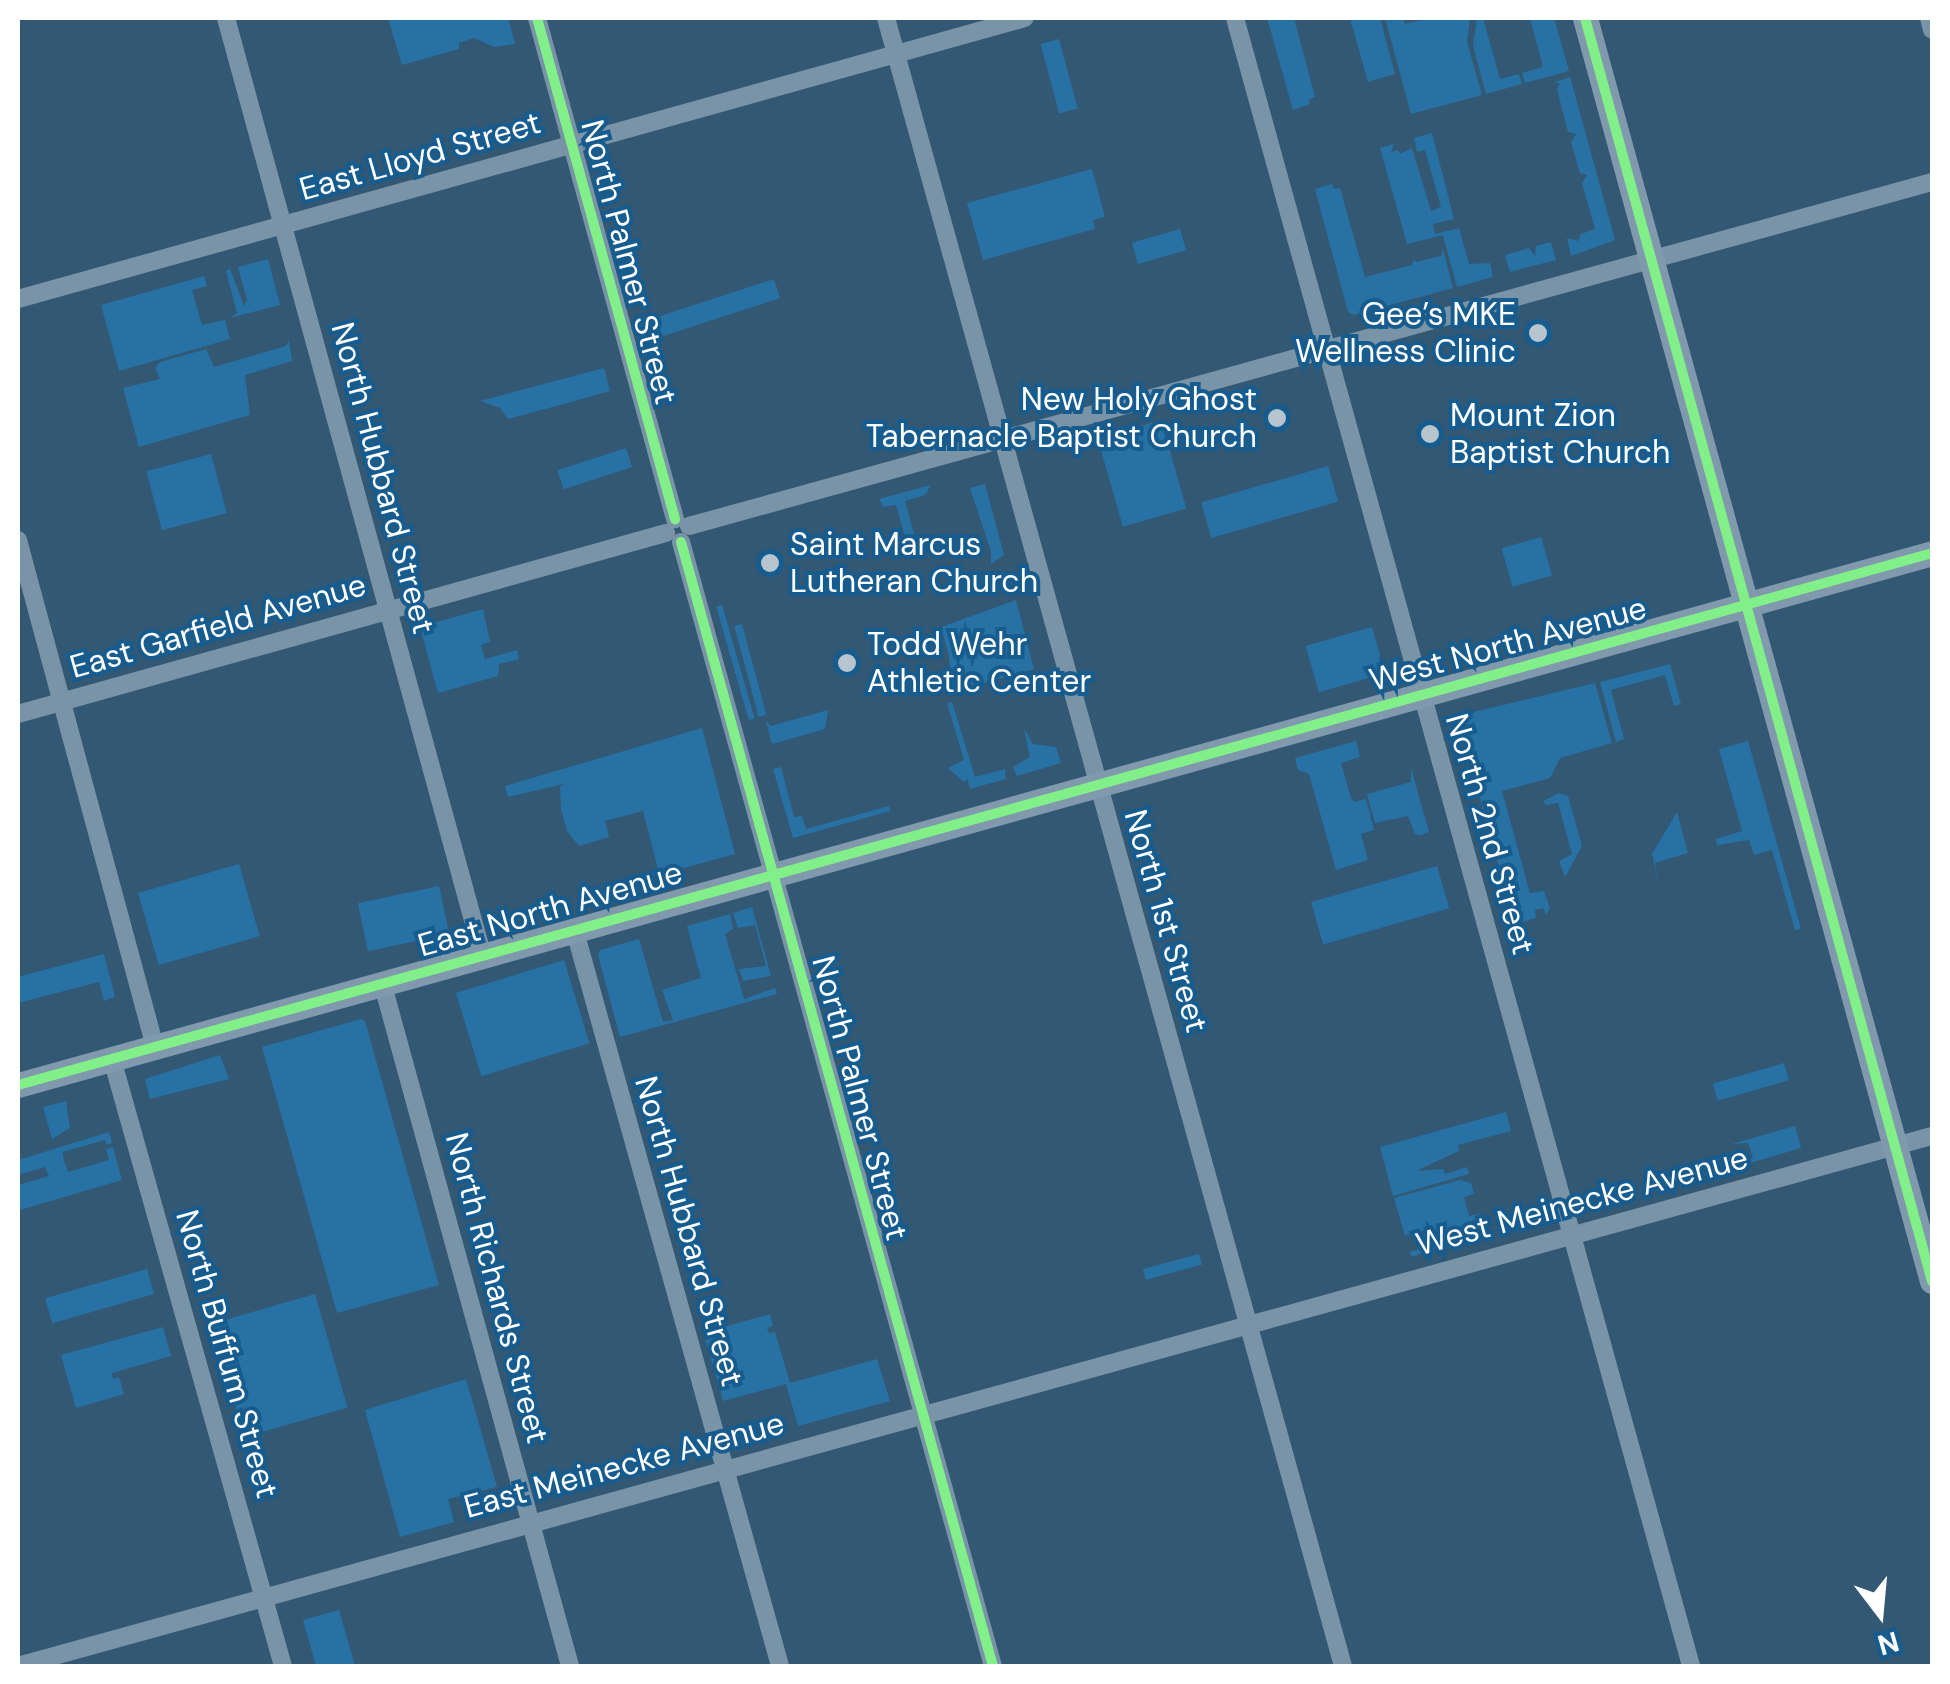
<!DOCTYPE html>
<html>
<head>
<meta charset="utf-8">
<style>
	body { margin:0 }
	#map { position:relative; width:1950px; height:1684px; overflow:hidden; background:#325874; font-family:"DM Sans",sans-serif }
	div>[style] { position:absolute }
	.green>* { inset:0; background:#2871a4; transform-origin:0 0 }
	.street>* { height:18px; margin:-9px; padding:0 9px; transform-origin:9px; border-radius:9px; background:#7994a7 }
	.secondary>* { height:25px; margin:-12.5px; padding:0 12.5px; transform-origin:12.5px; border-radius:12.5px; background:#8199ac }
	.cycleway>* { height:10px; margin:-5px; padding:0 5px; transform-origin:5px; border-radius:5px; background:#82f089 }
	.dots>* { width:28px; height:28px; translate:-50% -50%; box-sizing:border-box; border:5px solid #175c8f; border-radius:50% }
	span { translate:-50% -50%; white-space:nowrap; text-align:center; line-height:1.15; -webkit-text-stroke:8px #175c8f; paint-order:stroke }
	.street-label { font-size:32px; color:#fff }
	.poi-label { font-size:32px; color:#fff }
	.right { translate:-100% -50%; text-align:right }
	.left { translate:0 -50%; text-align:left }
	.frame { position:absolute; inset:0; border:20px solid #fff; pointer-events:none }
	.north { position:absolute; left:1830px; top:1564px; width:100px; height:100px; -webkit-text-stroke:8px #175c8f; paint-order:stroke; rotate:164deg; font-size:28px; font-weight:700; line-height:40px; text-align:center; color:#fff }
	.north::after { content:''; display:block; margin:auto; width:35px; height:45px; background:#fff; clip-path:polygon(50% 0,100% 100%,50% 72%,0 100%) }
</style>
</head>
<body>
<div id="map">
	<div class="green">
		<div style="clip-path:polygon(388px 18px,508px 18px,515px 44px,494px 47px,474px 38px,459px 43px,459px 49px,402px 65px)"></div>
		<div style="clip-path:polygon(1267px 18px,1294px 18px,1315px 97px,1309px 99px,1310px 104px,1293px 110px)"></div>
		<div style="clip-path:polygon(1350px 18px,1380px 18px,1395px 74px,1368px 82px)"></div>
		<div style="clip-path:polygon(1385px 18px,1403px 18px,1405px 24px,1430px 18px,1470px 18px,1467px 42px,1482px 95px,1411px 114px)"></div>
		<div style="clip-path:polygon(1483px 18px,1500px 79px,1519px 74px,1522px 84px,1486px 94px,1473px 45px,1477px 19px)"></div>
		<div style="clip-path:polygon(1530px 18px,1554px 18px,1569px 71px,1525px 83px,1522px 73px,1543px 67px)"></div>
		<div style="left:1059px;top:39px;width:72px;height:19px;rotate:75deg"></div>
		<div style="clip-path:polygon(1570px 77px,1615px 240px,1571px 256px,1567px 238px,1578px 241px,1581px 234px,1595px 229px,1582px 183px,1587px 175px,1580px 173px,1571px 142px,1576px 134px,1568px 132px,1557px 89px,1560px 84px,1555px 82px)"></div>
		<div style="clip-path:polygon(1432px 133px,1454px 219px,1433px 224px,1435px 234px,1459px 228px,1469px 264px,1490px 263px,1493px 277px,1457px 287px,1443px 235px,1407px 244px,1380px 148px,1394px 144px,1391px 152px,1398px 150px,1400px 154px,1412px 148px,1431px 211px,1441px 207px,1425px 150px,1417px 152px,1414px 138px)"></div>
		<div style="clip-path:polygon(1092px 169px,1105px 217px,1093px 220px,1095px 229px,983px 260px,967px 203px)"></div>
		<div style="clip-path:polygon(1332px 184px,1334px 189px,1340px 188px,1365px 277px,1412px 265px,1414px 259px,1416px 262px,1441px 256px,1443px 249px,1453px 288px,1353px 315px,1348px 312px,1315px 189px)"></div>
		<div style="left:1180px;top:229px;width:22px;height:50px;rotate:74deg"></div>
		<div style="clip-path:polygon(1551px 242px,1556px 260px,1510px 272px,1505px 255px,1529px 248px,1535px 256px,1536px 246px)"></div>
		<div style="clip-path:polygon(268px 259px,280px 305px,230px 318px,237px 313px,226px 271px,230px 269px,244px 306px,247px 300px,238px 267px)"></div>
		<div style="clip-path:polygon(204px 276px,207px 286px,192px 290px,202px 325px,225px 320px,230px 339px,119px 371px,101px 305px)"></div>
		<div style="left:774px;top:279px;width:20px;height:130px;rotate:72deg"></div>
		<div style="clip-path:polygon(289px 340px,292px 361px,245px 375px,250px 415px,139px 447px,123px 388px,160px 379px,155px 368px,160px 362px,206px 349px,214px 367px,286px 346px)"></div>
		<div style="clip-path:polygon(604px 368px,610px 391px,571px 402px,508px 419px,500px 408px,480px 401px)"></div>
		<div style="left:1161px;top:420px;width:92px;height:66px;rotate:74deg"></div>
		<div style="left:626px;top:448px;width:20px;height:72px;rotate:72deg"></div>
		<div style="left:211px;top:454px;width:61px;height:67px;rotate:75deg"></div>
		<div style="left:1328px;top:466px;width:37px;height:132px;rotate:74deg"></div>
		<div style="clip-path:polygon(985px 484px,1004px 555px,991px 564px,991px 552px,970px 488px)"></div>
		<div style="clip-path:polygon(931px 485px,925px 495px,905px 501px,915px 537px,906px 540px,896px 505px,883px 507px,879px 499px)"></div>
		<div style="left:1541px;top:537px;width:40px;height:41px;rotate:74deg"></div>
		<div style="clip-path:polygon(1016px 600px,1034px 669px,949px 693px,944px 676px,950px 666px,948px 651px,941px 627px)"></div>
		<div style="left:722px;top:605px;width:118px;height:6px;rotate:74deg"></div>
		<div style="clip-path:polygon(483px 609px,490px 642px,481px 645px,485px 659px,517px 650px,519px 659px,499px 664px,498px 676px,438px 693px,420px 627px)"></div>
		<div style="left:742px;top:624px;width:94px;height:8px;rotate:75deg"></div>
		<div style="left:1372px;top:627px;width:48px;height:69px;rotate:74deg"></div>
		<div style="clip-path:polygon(1670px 664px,1681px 704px,1674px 706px,1665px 675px,1611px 690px,1624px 739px,1616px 742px,1600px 682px)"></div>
		<div style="clip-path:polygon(1595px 683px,1612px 743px,1560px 758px,1550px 778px,1502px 791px,1530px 893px,1544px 891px,1550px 908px,1546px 915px,1543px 908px,1535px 910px,1536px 918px,1515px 924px,1457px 716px)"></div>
		<div style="clip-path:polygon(952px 702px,975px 777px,1005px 769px,1006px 779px,970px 789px,967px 779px,964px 782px,948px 768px,964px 760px,947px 703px)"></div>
		<div style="clip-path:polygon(828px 710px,825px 729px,772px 744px,766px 721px,771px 726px)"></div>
		<div style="clip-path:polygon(702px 728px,735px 854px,647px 878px,646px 873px,658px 869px,643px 811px,605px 821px,609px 837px,579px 846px,567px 831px,561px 809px,560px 787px,564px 784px,508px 797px,505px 786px)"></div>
		<div style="clip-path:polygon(1024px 729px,1033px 744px,1056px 747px,1061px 763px,1017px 776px,1013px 767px,1030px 757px)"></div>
		<div style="clip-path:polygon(1356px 741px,1360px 757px,1341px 763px,1351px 798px,1354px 802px,1366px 799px,1374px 830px,1361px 834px,1368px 860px,1336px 870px,1309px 774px,1298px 770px,1295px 758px)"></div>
		<div style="clip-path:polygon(1748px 741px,1801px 929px,1795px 930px,1772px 850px,1754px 855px,1749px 840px,1717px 845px,1716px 839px,1742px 831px,1719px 749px)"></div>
		<div style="clip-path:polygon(781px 767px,794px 817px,802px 816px,806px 829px,889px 806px,890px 811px,793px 838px,773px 769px)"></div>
		<div style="clip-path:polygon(1411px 768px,1429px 832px,1421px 835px,1415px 834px,1408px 816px,1375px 823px,1367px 794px,1411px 782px)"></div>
		<div style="clip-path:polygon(1559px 793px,1568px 796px,1582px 846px,1565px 877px,1559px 861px,1572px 854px,1558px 803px,1546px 805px,1543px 801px)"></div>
		<div style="clip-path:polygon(1677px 812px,1688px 853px,1655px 863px,1659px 884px,1652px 854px)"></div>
		<div style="left:239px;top:864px;width:75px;height:105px;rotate:74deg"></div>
		<div style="left:1437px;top:866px;width:44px;height:131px;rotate:74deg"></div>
		<div style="left:439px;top:886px;width:49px;height:83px;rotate:78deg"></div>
		<div style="clip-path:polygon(752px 907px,771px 976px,743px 981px,739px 969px,766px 966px,755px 925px,738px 928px,733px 913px)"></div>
		<div style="clip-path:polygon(730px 914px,733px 929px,725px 934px,744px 999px,775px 988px,777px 994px,620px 1037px,598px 955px,600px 950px,639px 939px,663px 1022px,673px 1020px,662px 990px,701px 978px,687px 926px)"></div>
		<div style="clip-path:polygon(104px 954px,115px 997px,104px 1001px,99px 982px,18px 1003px,18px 977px)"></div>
		<div style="left:564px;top:960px;width:87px;height:113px;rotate:73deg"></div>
		<div style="clip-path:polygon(361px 1019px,365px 1021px,439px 1285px,337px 1313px,262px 1047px)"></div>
		<div style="clip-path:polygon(220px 1055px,229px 1079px,150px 1099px,145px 1079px)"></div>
		<div style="left:1784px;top:1063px;width:18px;height:74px;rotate:74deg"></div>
		<div style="clip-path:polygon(66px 1101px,70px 1128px,52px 1139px,43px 1107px)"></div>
		<div style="clip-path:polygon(1506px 1112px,1511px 1131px,1458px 1145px,1459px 1151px,1416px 1171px,1443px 1169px,1445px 1174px,1467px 1167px,1469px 1174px,1393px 1196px,1380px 1147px)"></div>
		<div style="clip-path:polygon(1795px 1126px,1801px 1148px,1736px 1167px,1735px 1164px,1753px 1158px,1748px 1143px,1732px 1144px)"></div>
		<div style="clip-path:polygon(109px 1132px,112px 1143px,107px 1145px,105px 1140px,63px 1152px,64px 1161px,68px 1172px,109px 1160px,106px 1149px,113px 1147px,122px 1180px,20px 1210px,18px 1185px,49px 1176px,45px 1167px,18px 1175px,18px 1160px)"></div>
		<div style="clip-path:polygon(1460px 1180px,1471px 1183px,1474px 1194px,1464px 1197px,1469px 1216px,1479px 1214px,1484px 1233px,1411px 1257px,1410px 1252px,1434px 1245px,1430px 1229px,1405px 1236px,1394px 1198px)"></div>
		<div style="left:1199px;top:1254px;width:11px;height:58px;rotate:75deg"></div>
		<div style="left:147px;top:1269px;width:26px;height:106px;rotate:74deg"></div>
		<div style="left:315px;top:1294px;width:118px;height:107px;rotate:74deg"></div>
		<div style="clip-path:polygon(770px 1314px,773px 1326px,767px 1328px,769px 1333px,775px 1332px,790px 1383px,877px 1359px,890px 1401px,798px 1426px,786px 1384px,723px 1401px,701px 1324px,707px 1322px,709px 1331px)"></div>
		<div style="clip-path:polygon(163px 1327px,171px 1356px,112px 1373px,113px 1379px,119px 1377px,124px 1394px,76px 1408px,61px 1355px)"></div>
		<div style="clip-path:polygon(466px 1379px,497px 1487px,448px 1499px,454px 1522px,400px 1537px,365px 1410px)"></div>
		<div style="clip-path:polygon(339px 1610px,355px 1666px,316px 1666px,303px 1620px)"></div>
	</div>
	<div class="street">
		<div style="left:226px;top:18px;width:969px;rotate:74.69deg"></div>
		<div style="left:537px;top:18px;width:520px;rotate:74.6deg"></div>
		<div style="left:886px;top:18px;width:1710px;rotate:74.5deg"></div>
		<div style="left:1235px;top:18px;width:1710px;rotate:74.53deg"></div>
		<div style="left:1929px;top:18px;width:12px;rotate:76deg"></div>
		<div style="left:18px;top:299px;width:1045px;rotate:-15.59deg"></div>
		<div style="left:689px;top:526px;width:1290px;rotate:-15.47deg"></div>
		<div style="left:18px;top:540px;width:525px;rotate:74.88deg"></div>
		<div style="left:681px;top:542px;width:1166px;rotate:74.49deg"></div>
		<div style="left:18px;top:714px;width:673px;rotate:-15.61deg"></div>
		<div style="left:574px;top:928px;width:766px;rotate:74.4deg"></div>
		<div style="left:382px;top:982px;width:709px;rotate:74.63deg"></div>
		<div style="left:112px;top:1059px;width:631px;rotate:74.27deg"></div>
		<div style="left:18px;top:1666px;width:1986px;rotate:-15.48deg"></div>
	</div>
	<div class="secondary">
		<div style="left:1585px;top:18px;width:1310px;rotate:74.64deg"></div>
		<div style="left:18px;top:1085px;width:1987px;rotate:-15.53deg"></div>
	</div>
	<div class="cycleway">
		<div style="left:537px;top:18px;width:520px;rotate:74.6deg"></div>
		<div style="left:1585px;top:18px;width:1310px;rotate:74.64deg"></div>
		<div style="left:681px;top:542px;width:1166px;rotate:74.49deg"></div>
		<div style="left:18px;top:1085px;width:1987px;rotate:-15.53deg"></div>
	</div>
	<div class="dots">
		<div style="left:1538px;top:333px;background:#b7c5ce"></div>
		<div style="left:1277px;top:418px;background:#b7c5ce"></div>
		<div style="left:1430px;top:434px;background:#b7c5ce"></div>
		<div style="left:770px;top:563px;background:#b7c5ce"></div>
		<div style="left:847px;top:663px;background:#b7c5ce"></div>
	</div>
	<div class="street-label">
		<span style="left:420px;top:156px;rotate:-16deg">East Lloyd Street</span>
		<span style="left:629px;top:262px;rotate:75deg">North Palmer Street</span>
		<span style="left:383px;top:478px;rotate:75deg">North Hubbard Street</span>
		<span style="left:218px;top:626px;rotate:-16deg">East Garfield Avenue</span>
		<span style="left:1508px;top:644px;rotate:-15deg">West North Avenue</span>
		<span style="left:1490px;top:834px;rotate:74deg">North 2nd Street</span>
		<span style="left:550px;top:909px;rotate:-16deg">East North Avenue</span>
		<span style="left:1166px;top:921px;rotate:74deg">North 1st Street</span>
		<span style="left:860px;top:1098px;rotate:75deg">North Palmer Street</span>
		<span style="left:1582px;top:1201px;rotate:-15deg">West Meinecke Avenue</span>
		<span style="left:689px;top:1231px;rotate:74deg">North Hubbard Street</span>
		<span style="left:497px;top:1288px;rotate:75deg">North Richards Street</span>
		<span style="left:227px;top:1354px;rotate:74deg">North Buffum Street</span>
		<span style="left:624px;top:1465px;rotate:-15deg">East Meinecke Avenue</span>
	</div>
	<div class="poi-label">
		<span class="right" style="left:1516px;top:333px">Gee’s MKE<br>Wellness Clinic</span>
		<span class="right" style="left:1257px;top:418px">New Holy Ghost<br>Tabernacle Baptist Church</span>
		<span class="left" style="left:1450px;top:434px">Mount Zion<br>Baptist Church</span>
		<span class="left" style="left:790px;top:563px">Saint Marcus<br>Lutheran Church</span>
		<span class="left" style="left:867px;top:663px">Todd Wehr<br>Athletic Center</span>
	</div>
	<div class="frame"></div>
	<div class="north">N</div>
</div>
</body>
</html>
